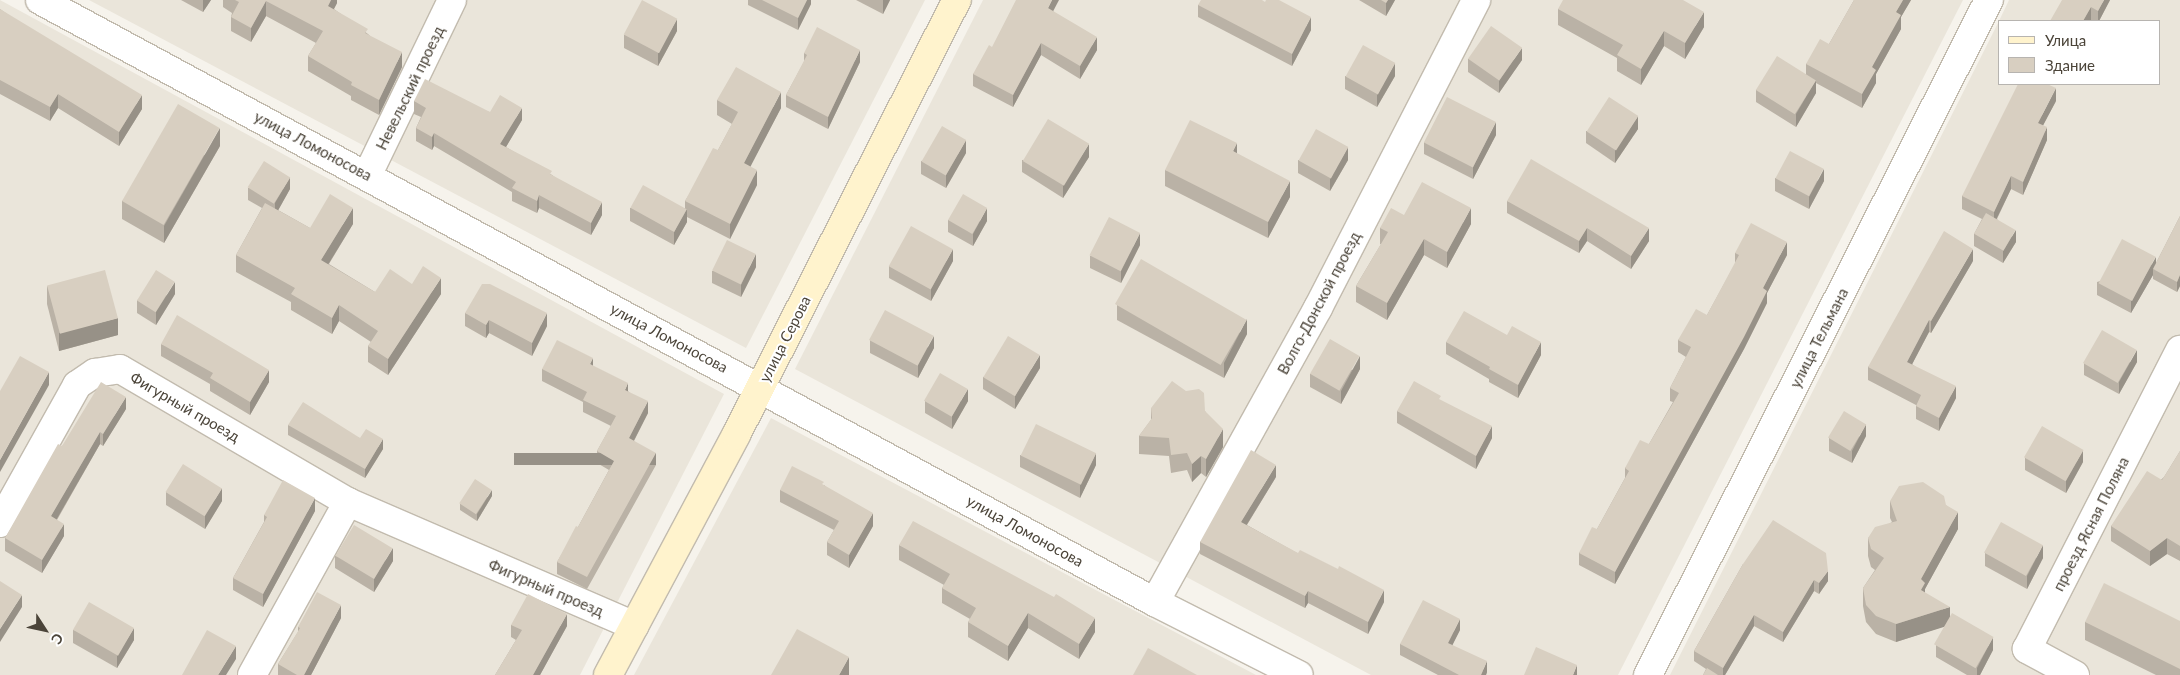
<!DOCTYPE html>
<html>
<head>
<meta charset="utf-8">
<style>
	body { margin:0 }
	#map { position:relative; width:2180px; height:675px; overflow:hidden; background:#f6f3ec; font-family:Lato,sans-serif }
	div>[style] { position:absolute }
	.residential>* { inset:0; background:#eae5da }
	.roads { filter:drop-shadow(1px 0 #c2bbae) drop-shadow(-1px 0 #c2bbae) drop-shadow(0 1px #c2bbae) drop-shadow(0 -1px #c2bbae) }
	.minor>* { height:28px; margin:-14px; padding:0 14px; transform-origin:14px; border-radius:14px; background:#fff }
	.tertiary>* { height:28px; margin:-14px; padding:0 14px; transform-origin:14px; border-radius:14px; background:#fff }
	.secondary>* { height:28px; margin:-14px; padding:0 14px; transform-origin:14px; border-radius:14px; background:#fff3cd }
	.wall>* { inset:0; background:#bab2a6 }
	.shaded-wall>* { inset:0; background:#979187; transform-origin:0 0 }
	.building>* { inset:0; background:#d8cfc1; transform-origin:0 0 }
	span { translate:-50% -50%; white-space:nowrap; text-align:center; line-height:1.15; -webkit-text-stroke:4px #fff; paint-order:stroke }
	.street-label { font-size:15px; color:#4b4439 }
	.legend { position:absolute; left:1998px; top:20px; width:162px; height:65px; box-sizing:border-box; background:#fff; border:1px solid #b7b4b0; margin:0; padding:6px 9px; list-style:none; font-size:15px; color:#4b4439 }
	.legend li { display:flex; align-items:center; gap:10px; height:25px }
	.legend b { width:25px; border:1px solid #b7b4b0 }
	.north { position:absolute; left:20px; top:605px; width:50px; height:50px; -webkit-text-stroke:4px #fff; paint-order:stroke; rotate:125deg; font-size:14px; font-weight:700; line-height:20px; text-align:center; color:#4b4439 }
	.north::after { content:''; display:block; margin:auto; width:18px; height:22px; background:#4b4439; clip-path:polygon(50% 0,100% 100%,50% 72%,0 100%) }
</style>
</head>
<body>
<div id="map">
	<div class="residential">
		<div style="clip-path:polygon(0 0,724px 394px,580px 675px,0 675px)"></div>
		<div style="clip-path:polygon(89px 0,925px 0,746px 348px)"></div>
		<div style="clip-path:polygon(983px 0,1963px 0,1618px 675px,1371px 675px,795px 369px)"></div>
		<div style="clip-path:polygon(2009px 0,2180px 0,2180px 675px,1670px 675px,1999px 21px,1999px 84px,2159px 84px,2159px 21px,1999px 21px)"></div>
		<div style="clip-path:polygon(771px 418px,1256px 675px,634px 675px)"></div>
	</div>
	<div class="roads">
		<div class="minor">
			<div style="left:367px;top:176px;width:195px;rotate:-64.2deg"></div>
			<div style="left:0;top:523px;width:158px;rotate:-60.8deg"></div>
			<div style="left:77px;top:385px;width:22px;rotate:-34deg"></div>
			<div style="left:95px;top:373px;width:25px;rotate:-9deg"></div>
			<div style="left:120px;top:369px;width:264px;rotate:30.3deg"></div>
			<div style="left:348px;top:502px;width:312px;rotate:23.4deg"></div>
			<div style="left:1155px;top:602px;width:336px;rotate:-61deg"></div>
			<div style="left:1318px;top:308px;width:346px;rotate:-62.8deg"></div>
			<div style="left:252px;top:675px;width:198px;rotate:-61deg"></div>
			<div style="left:2075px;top:675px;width:55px;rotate:-151.6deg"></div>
			<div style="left:2027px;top:649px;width:336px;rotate:-62.9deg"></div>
		</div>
		<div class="tertiary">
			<div style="left:40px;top:0;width:1267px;rotate:28.37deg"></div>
			<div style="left:1155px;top:602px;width:161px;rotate:26.9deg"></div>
			<div style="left:1648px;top:675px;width:756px;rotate:-63.2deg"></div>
		</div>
		<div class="secondary">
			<div style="left:608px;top:675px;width:272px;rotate:-61.9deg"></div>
			<div style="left:736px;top:435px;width:488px;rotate:-63.1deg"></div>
		</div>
	</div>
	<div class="wall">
		<div style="clip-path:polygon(181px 0,211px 0,203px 12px)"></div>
		<div style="clip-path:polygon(223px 0,337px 0,337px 3px,334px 9px,368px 34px,402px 67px,379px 115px,351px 100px,351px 96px,308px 71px,308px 56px,316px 43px,266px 16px,251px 42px,231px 31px,231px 17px,232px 13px,223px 7px)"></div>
		<div style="clip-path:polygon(748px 0,811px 0,811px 4px,798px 30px,748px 5px)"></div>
		<div style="clip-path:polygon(856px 0,890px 0,883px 14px)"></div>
		<div style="clip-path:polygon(1359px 0,1395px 0,1386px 16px)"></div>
		<div style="clip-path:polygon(1854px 0,1911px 0,1901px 17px,1901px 29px,1876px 74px,1876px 83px,1862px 108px,1816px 83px,1816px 93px,1796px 127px,1756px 102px,1756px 90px,1806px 74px,1806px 64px,1829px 44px)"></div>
		<div style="clip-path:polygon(2110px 0,2099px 21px,2094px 21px,2091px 20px,2090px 21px,2050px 21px)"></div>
		<div style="clip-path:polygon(1265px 2px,1311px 30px,1292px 66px,1198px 17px,1198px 5px)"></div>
		<div style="clip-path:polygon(0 9px,142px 109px,119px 146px,58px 108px,50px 121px,0 94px)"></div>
		<div style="clip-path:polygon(1558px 9px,1704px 27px,1685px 59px,1664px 46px,1641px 85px,1617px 71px,1617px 58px,1558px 25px)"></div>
		<div style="clip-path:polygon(1053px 11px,1097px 50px,1080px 79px,1041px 55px,1013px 107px,973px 86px,973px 74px)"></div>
		<div style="clip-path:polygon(677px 31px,658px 66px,624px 48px,624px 35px)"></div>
		<div style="clip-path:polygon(804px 53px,860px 62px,828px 129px,786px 107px,786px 95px,804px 62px)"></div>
		<div style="clip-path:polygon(1468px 59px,1522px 60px,1499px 93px,1468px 72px)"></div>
		<div style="clip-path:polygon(1345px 76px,1395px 76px,1377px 107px,1345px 89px)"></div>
		<div style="clip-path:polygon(717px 100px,781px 108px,750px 166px,757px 185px,730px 239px,687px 217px,687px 222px,674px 245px,630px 221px,630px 208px,685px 208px,685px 201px,718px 150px,732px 124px,717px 115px)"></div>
		<div style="clip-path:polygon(414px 101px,490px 112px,522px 120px,506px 147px,552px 175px,602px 215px,591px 235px,539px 208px,537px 213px,512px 201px,512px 192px,434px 146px,432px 150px,416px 141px,416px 128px,421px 117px,414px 114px)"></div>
		<div style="clip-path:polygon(2056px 101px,2043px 125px,2047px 140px,2023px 195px,2011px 189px,1997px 219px,2016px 242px,2003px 263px,1974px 246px,1974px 234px,1982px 219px,1962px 209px,1962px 196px)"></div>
		<div style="clip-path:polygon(1638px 129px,1615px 163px,1586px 143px,1586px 131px)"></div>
		<div style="clip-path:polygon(1496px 135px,1473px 179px,1424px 154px,1424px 142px)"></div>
		<div style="clip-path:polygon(220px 146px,164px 243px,122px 219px,122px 201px)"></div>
		<div style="clip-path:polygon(966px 153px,946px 188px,921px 174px,921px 161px)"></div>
		<div style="clip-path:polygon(1089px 157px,1063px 198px,1022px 172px,1022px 160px)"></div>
		<div style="clip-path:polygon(1298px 160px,1348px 160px,1330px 191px,1298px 173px)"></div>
		<div style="clip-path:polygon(1165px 170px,1290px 197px,1268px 238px,1165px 186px)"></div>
		<div style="clip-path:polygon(1775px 178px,1824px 181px,1809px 209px,1775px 191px)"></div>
		<div style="clip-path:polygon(248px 188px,290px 189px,278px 210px,310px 228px,353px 224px,329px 264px,375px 292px,412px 284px,441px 294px,388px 375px,368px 362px,368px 346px,371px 342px,339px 321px,332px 334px,291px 310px,291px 302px,236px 272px,236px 255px,262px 208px,248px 200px)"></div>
		<div style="clip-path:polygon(1507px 201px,1649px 241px,1631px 269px,1587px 241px,1579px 253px,1507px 213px)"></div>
		<div style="clip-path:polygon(1404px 215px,1471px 224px,1447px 268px,1424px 255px,1387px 320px,1356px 302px,1356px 286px,1381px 244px,1380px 244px,1380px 228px)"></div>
		<div style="clip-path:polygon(2180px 216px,2180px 286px,2177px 292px,2153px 279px,2153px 275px,2131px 313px,2097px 295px,2097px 282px,2156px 263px)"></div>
		<div style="clip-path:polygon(948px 220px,987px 221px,973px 246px,948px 232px)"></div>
		<div style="clip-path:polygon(1140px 245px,1121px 283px,1090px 268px,1090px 256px)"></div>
		<div style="clip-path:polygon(1735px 253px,1787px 255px,1767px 293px,1767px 303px,1744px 349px,1615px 584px,1579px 565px,1579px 553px,1597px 529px,1625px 478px,1625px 468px,1649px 444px,1673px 402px,1670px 401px,1670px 388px,1686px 357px,1678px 352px,1678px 340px,1707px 315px,1735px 264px)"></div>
		<div style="clip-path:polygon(953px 261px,931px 301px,889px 278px,889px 266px)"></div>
		<div style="clip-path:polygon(1973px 261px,1931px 333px,1929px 332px,1912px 364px,1956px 398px,1939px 431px,1916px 419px,1916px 405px,1868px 380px,1868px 367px)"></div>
		<div style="clip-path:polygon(756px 267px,741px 297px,712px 283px,712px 271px)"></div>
		<div style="clip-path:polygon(47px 286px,118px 335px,59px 351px,47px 304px)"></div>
		<div style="clip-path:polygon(175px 294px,156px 325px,137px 313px,137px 300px)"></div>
		<div style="clip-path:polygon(1117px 305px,1247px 334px,1224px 378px,1117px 320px)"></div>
		<div style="clip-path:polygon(465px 313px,547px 326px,532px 356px,489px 333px,486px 338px,465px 326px)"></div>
		<div style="clip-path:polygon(870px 340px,934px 348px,918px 378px,870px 353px)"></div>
		<div style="clip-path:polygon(1446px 342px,1541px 355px,1518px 398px,1489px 382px,1489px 379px,1446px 354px)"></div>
		<div style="clip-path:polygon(161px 344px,269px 382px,250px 415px,210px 391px,210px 384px,161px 356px)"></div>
		<div style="clip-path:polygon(2137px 362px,2119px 394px,2084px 375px,2084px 363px)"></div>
		<div style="clip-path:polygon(593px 366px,628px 391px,648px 413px,634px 441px,656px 465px,587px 589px,557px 574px,557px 562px,578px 527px,609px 470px,597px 463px,597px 451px,611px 426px,583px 412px,583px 402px,542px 381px,542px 369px)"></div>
		<div style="clip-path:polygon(1040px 368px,1015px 409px,983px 389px,983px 377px)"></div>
		<div style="clip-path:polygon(1360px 369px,1341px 404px,1310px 387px,1310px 374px)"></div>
		<div style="clip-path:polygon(925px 401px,968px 401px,952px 429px,925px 413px)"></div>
		<div style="clip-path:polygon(1151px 408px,1205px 411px,1223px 447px,1206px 477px,1201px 473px,1192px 482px,1187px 470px,1171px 473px,1169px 456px,1139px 454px,1139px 436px,1151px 420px)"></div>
		<div style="clip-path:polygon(126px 409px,103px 446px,100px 444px,57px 520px,64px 536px,42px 573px,5px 551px,5px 538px,62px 446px)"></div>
		<div style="clip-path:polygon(1397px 411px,1492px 438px,1476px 469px,1397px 423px)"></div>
		<div style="clip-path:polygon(288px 425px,360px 438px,383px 449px,365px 478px,288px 435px)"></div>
		<div style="clip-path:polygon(1866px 436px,1852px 463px,1829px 451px,1829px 438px)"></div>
		<div style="clip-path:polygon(2180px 451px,2180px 561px,2167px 554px,2150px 566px,2111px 541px,2111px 526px,2164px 477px)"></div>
		<div style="clip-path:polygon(1020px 455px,1096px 465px,1080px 498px,1020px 467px)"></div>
		<div style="clip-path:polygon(2025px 458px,2083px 462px,2066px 493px,2025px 470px)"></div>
		<div style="clip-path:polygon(1276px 477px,1247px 525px,1384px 602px,1368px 634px,1308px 603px,1305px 608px,1200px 554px,1200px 542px)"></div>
		<div style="clip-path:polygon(824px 485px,873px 526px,849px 568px,827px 555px,827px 542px,834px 530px,780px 502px,780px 490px)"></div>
		<div style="clip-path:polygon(166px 492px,222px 501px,205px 529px,166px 505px)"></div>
		<div style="clip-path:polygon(492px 496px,477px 521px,460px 510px,460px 504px)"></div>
		<div style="clip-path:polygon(1890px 501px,1946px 505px,1958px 529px,1925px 589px,1925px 593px,1950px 617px,1993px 650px,1980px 675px,1967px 675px,1936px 657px,1936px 645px,1945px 626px,1896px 642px,1876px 634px,1866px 622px,1863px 606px,1863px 588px,1875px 570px,1871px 567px,1868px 556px,1868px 538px,1892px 522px,1890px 518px)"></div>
		<div style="clip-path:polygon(315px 511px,263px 607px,233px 590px,233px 578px,264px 522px,264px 515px)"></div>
		<div style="clip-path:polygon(899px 545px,1095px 632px,1079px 659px,1028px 628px,1008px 661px,968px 637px,968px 622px,970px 619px,942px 603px,942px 588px,944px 585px,899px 560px)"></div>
		<div style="clip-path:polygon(1985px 553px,2043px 558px,2027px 589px,1985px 566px)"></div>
		<div style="clip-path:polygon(335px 556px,393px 561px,374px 592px,335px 568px)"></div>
		<div style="clip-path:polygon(1743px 564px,1828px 581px,1819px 594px,1814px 591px,1783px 642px,1754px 626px,1725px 675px,1703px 675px,1706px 669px,1694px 661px,1694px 651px)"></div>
		<div style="clip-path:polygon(341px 618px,311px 675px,278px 675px,278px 664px,298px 632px,298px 627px)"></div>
		<div style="clip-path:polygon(2180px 621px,2180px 675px,2156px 675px,2085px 640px,2085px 622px)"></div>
		<div style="clip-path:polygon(511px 625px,567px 626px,540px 675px,495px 675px,516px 640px,511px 637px)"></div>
		<div style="clip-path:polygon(73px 630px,134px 640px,117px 668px,73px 643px)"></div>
		<div style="clip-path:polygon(1460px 630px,1452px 645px,1487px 672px,1486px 675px,1438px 675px,1400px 655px,1400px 644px)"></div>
	</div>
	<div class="shaded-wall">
		<div style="clip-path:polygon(203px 0,211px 0,203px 12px)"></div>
		<div style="clip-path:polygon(331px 0,337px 0,337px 3px,328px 20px,328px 6px)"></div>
		<div style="clip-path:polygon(807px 0,811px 0,811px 4px,798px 30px,798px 18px)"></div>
		<div style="clip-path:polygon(883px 0,890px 0,883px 14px)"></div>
		<div style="clip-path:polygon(1052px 0,1059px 0,1048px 21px,1048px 8px)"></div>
		<div style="clip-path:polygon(1388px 0,1395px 0,1386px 16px,1386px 3px)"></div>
		<div style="clip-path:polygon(1903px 0,1911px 0,1901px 17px,1901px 29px,1876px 74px,1876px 83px,1862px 108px,1862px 94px,1872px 67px,1896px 12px)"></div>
		<div style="clip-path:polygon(2104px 0,2110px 0,2099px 21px,2098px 21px,2098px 11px)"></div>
		<div style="clip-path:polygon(266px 1px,266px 16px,251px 42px,251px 28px)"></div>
		<div style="clip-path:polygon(2091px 7px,2091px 20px,2090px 21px,2083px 21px)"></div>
		<div style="clip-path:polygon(1704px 12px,1704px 27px,1685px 59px,1685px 43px)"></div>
		<div style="clip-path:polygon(1311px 17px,1311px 30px,1292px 66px,1292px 54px)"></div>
		<div style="clip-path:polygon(677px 19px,677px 31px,658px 66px,658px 53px)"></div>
		<div style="clip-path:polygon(1664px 31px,1664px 46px,1641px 85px,1641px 69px)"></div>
		<div style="clip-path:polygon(1097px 37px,1097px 50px,1080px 79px,1080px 66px)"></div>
		<div style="clip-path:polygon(1041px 43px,1041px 55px,1013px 107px,1013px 95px)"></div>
		<div style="clip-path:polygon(1522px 48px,1522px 60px,1499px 93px,1499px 81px)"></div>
		<div style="clip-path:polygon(860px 50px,860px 62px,828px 129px,828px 117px)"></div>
		<div style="clip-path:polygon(402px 52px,402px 67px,379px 115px,379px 100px)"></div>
		<div style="clip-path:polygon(1395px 63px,1395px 76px,1377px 107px,1377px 95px)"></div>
		<div style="clip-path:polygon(1816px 80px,1816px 93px,1796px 127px,1796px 114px)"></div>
		<div style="clip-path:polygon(2056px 88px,2056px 101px,2038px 135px,2038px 123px)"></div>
		<div style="clip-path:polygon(781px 92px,781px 108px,744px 179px,744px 163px)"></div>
		<div style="clip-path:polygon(58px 94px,58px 108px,50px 121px,50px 107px)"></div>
		<div style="clip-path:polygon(142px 95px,142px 109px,119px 146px,119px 132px)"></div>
		<div style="clip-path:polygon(522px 108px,522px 120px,500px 157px,500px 144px)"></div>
		<div style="clip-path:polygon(1638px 116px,1638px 129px,1615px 163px,1615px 150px)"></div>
		<div style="clip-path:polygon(1496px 122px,1496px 135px,1473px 179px,1473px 167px)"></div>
		<div style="clip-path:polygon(2047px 127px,2047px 140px,2023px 195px,2023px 182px)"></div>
		<div style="clip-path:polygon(220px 128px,220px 146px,164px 243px,164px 226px)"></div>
		<div style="clip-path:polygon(434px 133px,434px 146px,432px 150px,432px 137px)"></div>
		<div style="clip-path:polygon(966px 140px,966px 153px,946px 188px,946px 175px)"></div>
		<div style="clip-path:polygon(1237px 143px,1237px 159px,1233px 151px)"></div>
		<div style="clip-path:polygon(1089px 144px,1089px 157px,1063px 198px,1063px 185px)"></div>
		<div style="clip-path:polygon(1348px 147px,1348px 160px,1330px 191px,1330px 179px)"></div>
		<div style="clip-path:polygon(1824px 169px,1824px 181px,1809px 209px,1809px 197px)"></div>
		<div style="clip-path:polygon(757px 170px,757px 185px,730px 239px,730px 224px)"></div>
		<div style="clip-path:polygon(2011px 176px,2011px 189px,1994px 224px,1994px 212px)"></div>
		<div style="clip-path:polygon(290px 177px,290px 189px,275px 216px,275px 203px)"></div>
		<div style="clip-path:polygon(1290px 181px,1290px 197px,1268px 238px,1268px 222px)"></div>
		<div style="clip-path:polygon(539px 195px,539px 208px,537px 213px,537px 201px)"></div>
		<div style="clip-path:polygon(602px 202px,602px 215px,591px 235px,591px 223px)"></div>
		<div style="clip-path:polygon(353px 208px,353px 224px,321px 276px,321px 260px)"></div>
		<div style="clip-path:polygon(987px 208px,987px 221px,973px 246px,973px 234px)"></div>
		<div style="clip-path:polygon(1471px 208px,1471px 224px,1447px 268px,1447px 252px)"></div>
		<div style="clip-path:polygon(687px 209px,687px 222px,674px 245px,674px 232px)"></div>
		<div style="clip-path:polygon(1587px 228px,1587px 241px,1579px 253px,1579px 241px)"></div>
		<div style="clip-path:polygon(1649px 228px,1649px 241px,1631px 269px,1631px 256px)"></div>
		<div style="clip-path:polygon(2016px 230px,2016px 242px,2003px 263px,2003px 251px)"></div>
		<div style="clip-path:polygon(1140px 233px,1140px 245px,1121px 283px,1121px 271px)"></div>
		<div style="clip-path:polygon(1424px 239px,1424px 255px,1387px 320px,1387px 303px)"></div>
		<div style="clip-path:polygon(1787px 242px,1787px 255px,1767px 293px,1767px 303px,1744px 349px,1615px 584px,1615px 572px)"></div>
		<div style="clip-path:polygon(953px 249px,953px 261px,931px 301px,931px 289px)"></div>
		<div style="clip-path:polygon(1973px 249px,1973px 261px,1931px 333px,1931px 321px)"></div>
		<div style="clip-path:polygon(756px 254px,756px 267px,741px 297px,741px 285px)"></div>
		<div style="clip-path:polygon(2156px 257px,2156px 270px,2153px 269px,2153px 275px,2131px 313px,2131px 301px)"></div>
		<div style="clip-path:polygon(2180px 275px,2180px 286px,2177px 292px,2177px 282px)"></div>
		<div style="clip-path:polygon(441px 278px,441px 294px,388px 375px,388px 359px)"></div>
		<div style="clip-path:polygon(175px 282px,175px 294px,156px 325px,156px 312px)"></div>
		<div style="clip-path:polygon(339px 305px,339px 321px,332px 334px,332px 318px)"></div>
		<div style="clip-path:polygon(547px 313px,547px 326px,532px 356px,532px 343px)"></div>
		<div style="clip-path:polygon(118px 318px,118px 335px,59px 351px,59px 333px)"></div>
		<div style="clip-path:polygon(1247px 319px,1247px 334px,1224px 378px,1224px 363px)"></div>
		<div style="clip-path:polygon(489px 320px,489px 333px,486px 338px,486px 325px)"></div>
		<div style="clip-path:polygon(1929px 320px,1929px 332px,1907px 374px,1907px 362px)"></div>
		<div style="clip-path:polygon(934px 336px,934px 348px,918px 378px,918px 365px)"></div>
		<div style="clip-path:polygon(1541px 342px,1541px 355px,1518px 398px,1518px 385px)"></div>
		<div style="clip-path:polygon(2137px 350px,2137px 362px,2119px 394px,2119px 382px)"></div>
		<div style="clip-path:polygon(1040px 355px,1040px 368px,1015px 409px,1015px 396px)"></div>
		<div style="clip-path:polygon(1360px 356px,1360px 369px,1341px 404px,1341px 391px)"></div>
		<div style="clip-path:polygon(593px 358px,593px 370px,590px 364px)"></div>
		<div style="clip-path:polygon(269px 370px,269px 382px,250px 415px,250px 402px)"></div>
		<div style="clip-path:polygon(49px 372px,49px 385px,0 472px,0 460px)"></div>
		<div style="clip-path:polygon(628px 383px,628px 395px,625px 390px)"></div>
		<div style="clip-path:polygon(1956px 386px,1956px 398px,1939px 431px,1939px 418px)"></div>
		<div style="clip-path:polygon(968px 389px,968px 401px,952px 429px,952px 416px)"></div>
		<div style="clip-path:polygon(126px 397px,126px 409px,103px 446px,103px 434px)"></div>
		<div style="clip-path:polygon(648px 401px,648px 413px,629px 450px,629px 438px)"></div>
		<div style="clip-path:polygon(1866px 424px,1866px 436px,1852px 463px,1852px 451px)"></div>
		<div style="clip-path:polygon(1492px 426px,1492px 438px,1476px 469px,1476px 456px)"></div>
		<div style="clip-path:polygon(1223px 429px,1223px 447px,1206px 477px,1206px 459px)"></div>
		<div style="clip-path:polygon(100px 432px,100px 444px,51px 529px,51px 516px)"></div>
		<div style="clip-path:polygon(383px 439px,383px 449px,365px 478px,365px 469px)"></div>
		<div style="clip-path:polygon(2083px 450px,2083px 462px,2066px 493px,2066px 481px)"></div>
		<div style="left:656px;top:453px;width:12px;height:142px;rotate:90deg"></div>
		<div style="clip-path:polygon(1096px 453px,1096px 465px,1080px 498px,1080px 485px)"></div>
		<div style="clip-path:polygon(1201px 456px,1201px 473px,1192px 482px,1192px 464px)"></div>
		<div style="clip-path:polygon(1276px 465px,1276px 477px,1241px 534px,1241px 522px)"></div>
		<div style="clip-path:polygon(222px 488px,222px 501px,205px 529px,205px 516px)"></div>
		<div style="clip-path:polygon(492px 490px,492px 496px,477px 521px,477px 514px)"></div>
		<div style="clip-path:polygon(315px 498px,315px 511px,263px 607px,263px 594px)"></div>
		<div style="clip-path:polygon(1958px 512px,1958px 529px,1925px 589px,1925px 600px,1921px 608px,1921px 579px)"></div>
		<div style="clip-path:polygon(873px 513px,873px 526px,849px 568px,849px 555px)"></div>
		<div style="clip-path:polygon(64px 524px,64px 536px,42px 573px,42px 560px)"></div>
		<div style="clip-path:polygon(2167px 538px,2167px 554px,2150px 566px,2150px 551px)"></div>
		<div style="clip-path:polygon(2043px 545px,2043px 558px,2027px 589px,2027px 576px)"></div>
		<div style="clip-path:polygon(393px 548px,393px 561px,374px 592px,374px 579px)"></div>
		<div style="clip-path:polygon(1828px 571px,1828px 581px,1819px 594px,1819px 583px)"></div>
		<div style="clip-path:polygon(1814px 580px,1814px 591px,1783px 642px,1783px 632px)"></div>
		<div style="clip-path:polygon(1384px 590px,1384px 602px,1368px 634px,1368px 622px)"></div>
		<div style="clip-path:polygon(1308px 591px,1308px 603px,1305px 608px,1305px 596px)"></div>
		<div style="clip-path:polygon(22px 595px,22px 607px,0 642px,0 629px)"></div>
		<div style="clip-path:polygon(341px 605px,341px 618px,311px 675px,304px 675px)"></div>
		<div style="clip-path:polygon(1950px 607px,1950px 625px,1896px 642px,1896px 624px)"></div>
		<div style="clip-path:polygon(1028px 613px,1028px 628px,1008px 661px,1008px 646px)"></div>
		<div style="clip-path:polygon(567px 614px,567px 626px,540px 675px,533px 675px)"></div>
		<div style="clip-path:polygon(1754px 615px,1754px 626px,1725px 675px,1723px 675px,1723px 668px)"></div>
		<div style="clip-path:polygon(1095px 618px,1095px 632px,1079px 659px,1079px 644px)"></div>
		<div style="clip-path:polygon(1460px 619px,1460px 630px,1448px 654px,1448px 643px)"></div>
		<div style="clip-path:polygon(134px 628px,134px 640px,117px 668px,117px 656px)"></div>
		<div style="clip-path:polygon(1993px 637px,1993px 650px,1980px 675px,1977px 675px,1977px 668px)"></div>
		<div style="clip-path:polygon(236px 646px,236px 659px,226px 675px,218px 675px)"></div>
		<div style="clip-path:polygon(849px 657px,849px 675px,839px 675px)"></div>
		<div style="clip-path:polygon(1487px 661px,1487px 672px,1486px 675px,1481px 675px)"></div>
		<div style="clip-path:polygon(1577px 665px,1577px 675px,1573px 675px)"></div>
	</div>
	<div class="building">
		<div style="clip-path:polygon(235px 0,331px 0,328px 6px,368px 29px,365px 33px,402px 52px,379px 100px,351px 85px,352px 82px,308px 56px,323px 31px,266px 1px,251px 28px,231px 17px,239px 2px)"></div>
		<div style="left:642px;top:0;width:40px;height:39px;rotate:28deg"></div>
		<div style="clip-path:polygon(762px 0,807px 0,798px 18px)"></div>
		<div style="clip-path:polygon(1016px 0,1052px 0,1048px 8px,1097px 37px,1080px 66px,1041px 43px,1013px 95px,973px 74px,989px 45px,992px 47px)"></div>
		<div style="clip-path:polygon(1201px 0,1262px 0,1265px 2px,1266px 0,1279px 0,1311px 17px,1292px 54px,1198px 5px)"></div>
		<div style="clip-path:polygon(1381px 0,1388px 0,1386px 3px)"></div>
		<div style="clip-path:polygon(1563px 0,1683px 0,1704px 12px,1685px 43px,1664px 31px,1641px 69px,1617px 55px,1623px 45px,1558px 9px)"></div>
		<div style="clip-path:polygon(1854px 0,1903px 0,1896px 12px,1901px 15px,1872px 67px,1876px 70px,1862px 94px,1806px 64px,1820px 39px,1829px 44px)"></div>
		<div style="clip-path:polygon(2062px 0,2104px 0,2098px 11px,2091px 7px,2083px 21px,2050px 21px)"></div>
		<div style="clip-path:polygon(0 9px,142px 95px,119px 132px,58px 94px,50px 107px,0 80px)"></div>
		<div style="left:1491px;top:26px;width:38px;height:40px;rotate:35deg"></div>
		<div style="clip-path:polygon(817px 27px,860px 50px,828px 117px,786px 95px,807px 55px,804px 53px)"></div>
		<div style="left:1363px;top:45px;width:37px;height:36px;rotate:29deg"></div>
		<div style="left:1777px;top:56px;width:46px;height:40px;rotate:32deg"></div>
		<div style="clip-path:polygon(736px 67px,781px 92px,744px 163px,757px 170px,730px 224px,685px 201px,713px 148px,718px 150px,738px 112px,717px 100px)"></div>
		<div style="clip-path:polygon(425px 79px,490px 112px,500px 95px,522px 108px,500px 144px,552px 171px,550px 174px,602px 202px,591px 223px,539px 195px,537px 201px,512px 188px,516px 182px,434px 133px,432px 137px,416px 128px,426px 108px,414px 101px)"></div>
		<div style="clip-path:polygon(2018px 84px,2047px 84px,2056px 88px,2038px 123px,2047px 127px,2023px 182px,2011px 176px,1994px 212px,1962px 196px)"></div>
		<div style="left:1447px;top:97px;width:55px;height:51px;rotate:27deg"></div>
		<div style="left:1609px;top:97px;width:35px;height:41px;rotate:33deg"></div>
		<div style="left:178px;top:104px;width:48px;height:112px;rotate:30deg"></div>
		<div style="left:1048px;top:119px;width:48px;height:49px;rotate:31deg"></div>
		<div style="clip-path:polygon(1190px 120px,1237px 143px,1233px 151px,1290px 181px,1268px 222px,1165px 170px)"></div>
		<div style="left:942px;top:126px;width:28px;height:41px;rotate:30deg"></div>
		<div style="left:1316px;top:129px;width:37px;height:36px;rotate:29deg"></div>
		<div style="left:1790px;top:151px;width:38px;height:31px;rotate:28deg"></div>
		<div style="clip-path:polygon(1531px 159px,1649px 228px,1631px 256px,1587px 228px,1579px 241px,1507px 201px)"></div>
		<div style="left:264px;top:161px;width:31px;height:31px;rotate:32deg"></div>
		<div style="clip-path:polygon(1422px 182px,1471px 208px,1447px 252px,1424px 239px,1387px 303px,1356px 286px,1388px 232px,1380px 228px,1391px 208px,1404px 215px)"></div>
		<div style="left:643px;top:185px;width:50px;height:26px;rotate:29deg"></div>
		<div style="clip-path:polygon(330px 194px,353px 208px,321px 260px,375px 292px,390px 269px,412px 284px,423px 266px,441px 278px,388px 359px,368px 346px,378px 331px,339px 305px,332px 318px,291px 294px,295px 288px,236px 255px,265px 203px,310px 228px)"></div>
		<div style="left:963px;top:194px;width:28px;height:30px;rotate:30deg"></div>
		<div style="left:1986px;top:213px;width:34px;height:24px;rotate:30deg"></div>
		<div style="clip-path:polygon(2180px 216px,2180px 275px,2177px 282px,2153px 269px)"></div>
		<div style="left:1109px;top:217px;width:35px;height:43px;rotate:27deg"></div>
		<div style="clip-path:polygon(1751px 223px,1787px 242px,1763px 288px,1767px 291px,1744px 337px,1615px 572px,1579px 553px,1592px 527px,1597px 529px,1629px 471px,1625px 468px,1640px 440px,1649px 444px,1679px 393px,1670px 388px,1691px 347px,1678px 340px,1696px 309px,1707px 315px,1739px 255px,1735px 253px)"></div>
		<div style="left:911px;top:226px;width:48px;height:46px;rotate:29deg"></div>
		<div style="clip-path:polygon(1944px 231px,1973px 249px,1931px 321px,1929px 320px,1907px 362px,1956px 386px,1939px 418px,1916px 406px,1921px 395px,1868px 367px)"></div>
		<div style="left:2122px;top:239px;width:38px;height:50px;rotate:28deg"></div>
		<div style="left:727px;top:240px;width:32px;height:34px;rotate:26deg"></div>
		<div style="left:1141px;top:259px;width:122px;height:52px;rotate:30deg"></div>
		<div style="left:105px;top:270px;width:50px;height:60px;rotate:75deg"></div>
		<div style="left:156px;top:270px;width:22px;height:36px;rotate:32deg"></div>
		<div style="clip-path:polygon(482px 284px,490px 284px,547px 313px,532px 343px,489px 320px,486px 325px,465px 313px)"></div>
		<div style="left:885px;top:310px;width:55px;height:34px;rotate:28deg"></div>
		<div style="clip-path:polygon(1464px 311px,1507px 335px,1512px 326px,1541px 342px,1518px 385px,1489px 369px,1490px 367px,1446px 342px)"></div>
		<div style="clip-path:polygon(177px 315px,269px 370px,250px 402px,210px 378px,213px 373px,161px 344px)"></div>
		<div style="left:2102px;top:330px;width:40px;height:38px;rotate:30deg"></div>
		<div style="left:1008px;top:336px;width:37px;height:48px;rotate:31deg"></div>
		<div style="left:1330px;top:339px;width:34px;height:40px;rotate:30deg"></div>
		<div style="clip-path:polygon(557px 340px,593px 358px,590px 364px,628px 383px,625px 390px,648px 401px,629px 438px,656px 453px,587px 577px,557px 562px,576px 526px,578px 527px,614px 461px,597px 451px,616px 416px,583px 400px,587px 392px,542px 369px)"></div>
		<div style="clip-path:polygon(20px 356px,49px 372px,0 460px,0 391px)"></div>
		<div style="left:940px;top:373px;width:32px;height:32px;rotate:30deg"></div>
		<div style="clip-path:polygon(1172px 381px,1186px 391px,1199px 389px,1204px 393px,1205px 411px,1223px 429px,1206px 459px,1201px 456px,1192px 464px,1187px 453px,1171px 455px,1169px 438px,1139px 436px,1152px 418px,1151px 408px)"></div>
		<div style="clip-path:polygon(1414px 381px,1441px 396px,1439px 399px,1492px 426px,1476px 456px,1397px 411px)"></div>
		<div style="clip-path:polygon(101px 382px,126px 397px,103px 434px,100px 432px,51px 516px,64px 524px,42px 560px,5px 538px,58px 444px,62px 446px)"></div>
		<div style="clip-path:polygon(303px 402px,360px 438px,366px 429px,383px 439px,365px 469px,288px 425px)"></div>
		<div style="left:1844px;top:411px;width:26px;height:31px;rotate:31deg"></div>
		<div style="left:1036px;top:424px;width:67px;height:35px;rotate:26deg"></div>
		<div style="left:2042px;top:426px;width:48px;height:36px;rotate:30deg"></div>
		<div style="clip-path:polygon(1251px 450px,1276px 465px,1241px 522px,1298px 553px,1300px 550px,1338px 569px,1339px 566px,1384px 590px,1368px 622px,1308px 591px,1305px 596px,1200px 542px)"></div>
		<div style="clip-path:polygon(2180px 451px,2180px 546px,2167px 538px,2150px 551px,2111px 526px,2147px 471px,2162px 480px,2164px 477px)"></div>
		<div style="left:183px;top:464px;width:46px;height:33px;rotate:32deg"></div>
		<div style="clip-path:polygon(792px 466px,824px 482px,822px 484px,873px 513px,849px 555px,827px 542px,839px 521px,780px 490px)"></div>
		<div style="left:475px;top:479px;width:20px;height:29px;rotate:33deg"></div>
		<div style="clip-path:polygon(283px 480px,315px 498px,263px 594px,233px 578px,267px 517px,264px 515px)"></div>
		<div style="clip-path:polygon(1923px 482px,1944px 496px,1946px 505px,1958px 512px,1921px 579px,1925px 583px,1921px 590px,1950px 607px,1896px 624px,1876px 616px,1866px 605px,1863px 588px,1884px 558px,1871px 549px,1868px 538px,1875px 527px,1897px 521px,1890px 501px,1899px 486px)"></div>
		<div style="clip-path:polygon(1773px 520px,1826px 553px,1828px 571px,1819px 583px,1814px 580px,1783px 632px,1754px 615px,1723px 668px,1694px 651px,1743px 564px)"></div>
		<div style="clip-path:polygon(913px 521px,1054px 597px,1056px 594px,1095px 618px,1079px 644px,1028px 613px,1008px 646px,968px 622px,976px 608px,942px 588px,950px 574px,899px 545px)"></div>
		<div style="left:2001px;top:522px;width:48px;height:35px;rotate:29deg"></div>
		<div style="left:354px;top:525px;width:45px;height:36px;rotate:31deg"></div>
		<div style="clip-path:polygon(0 581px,22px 595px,0 629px)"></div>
		<div style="clip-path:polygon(2104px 583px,2180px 621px,2180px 669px,2085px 622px)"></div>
		<div style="clip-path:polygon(317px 592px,341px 605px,304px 675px,297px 675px,278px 664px,300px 628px,298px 627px)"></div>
		<div style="clip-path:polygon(528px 594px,567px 614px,533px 675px,495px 675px,522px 630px,511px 625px)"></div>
		<div style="clip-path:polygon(1423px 600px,1460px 619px,1448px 643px,1487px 661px,1481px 675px,1459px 675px,1400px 644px)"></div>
		<div style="left:89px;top:602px;width:52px;height:32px;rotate:30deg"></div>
		<div style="left:1952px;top:613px;width:48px;height:36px;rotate:30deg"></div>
		<div style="clip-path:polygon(797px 629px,849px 657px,839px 675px,771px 675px)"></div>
		<div style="clip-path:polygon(207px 630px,236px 646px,218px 675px,182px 675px)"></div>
		<div style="clip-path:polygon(1536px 647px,1577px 665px,1573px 675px,1524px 675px)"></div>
		<div style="clip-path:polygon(1148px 648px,1197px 675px,1133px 675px)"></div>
		<div style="clip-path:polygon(1707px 668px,1718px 675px,1703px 675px)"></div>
	</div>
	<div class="street-label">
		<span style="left:410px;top:88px;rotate:-64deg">Невельский проезд</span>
		<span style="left:313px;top:146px;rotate:28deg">улица Ломоносова</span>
		<span style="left:1319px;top:303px;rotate:-62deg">Волго-Донской проезд</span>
		<span style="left:669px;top:338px;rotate:28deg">улица Ломоносова</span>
		<span style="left:1819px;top:338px;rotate:-63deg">улица Тельмана</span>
		<span style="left:785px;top:339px;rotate:-63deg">улица Серова</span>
		<span style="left:185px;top:407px;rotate:30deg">Фигурный проезд</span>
		<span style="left:2091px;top:524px;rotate:-63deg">проезд Ясная Поляна</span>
		<span style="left:1025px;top:531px;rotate:29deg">улица Ломоносова</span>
		<span style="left:546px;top:588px;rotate:23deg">Фигурный проезд</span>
	</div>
	<ul class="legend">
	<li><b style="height:6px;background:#fff3cd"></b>Улица</li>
	<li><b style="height:14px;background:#d8cfc1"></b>Здание</li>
	</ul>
	<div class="north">С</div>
</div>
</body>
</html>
